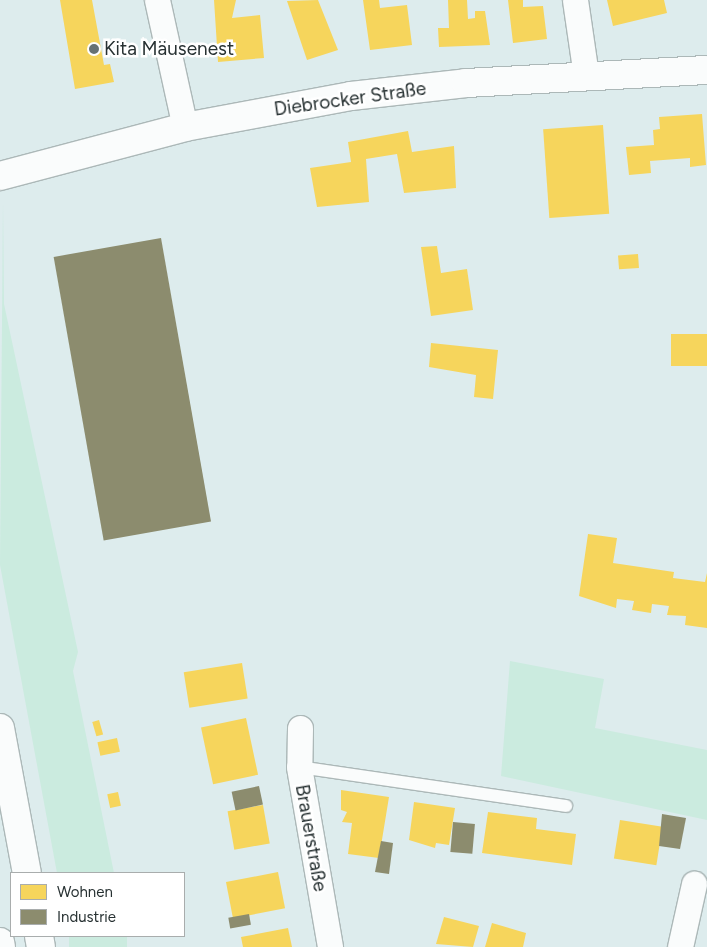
<!DOCTYPE html>
<html>
<head>
<meta charset="utf-8">
<style>
	body { margin:0 }
	#map { position:relative; width:707px; height:947px; overflow:hidden; background:#ddeced; font-family:Figtree,sans-serif }
	div>[style] { position:absolute }
	.green>* { inset:0; background:#cbebdf; transform-origin:0 0 }
	.homes>* { inset:0; background:#f6d55c; transform-origin:0 0 }
	.industry>* { inset:0; background:#8c8c6e; transform-origin:0 0 }
	.roads { filter:drop-shadow(1px 0 #acb8b8) drop-shadow(-1px 0 #acb8b8) drop-shadow(0 1px #acb8b8) drop-shadow(0 -1px #acb8b8) }
	.service>* { height:12px; margin:-6px; padding:0 6px; transform-origin:6px; border-radius:6px; background:#fafcfc }
	.minor>* { height:25px; margin:-12.5px; padding:0 12.5px; transform-origin:12.5px; border-radius:12.5px; background:#fafcfc }
	.secondary>* { height:28px; margin:-14px; padding:0 14px; transform-origin:14px; border-radius:14px; background:#fafcfc }
	.trunk>* { height:28px; margin:-14px; padding:0 14px; transform-origin:14px; border-radius:14px; background:#fafcfc }
	.dots>* { width:14px; height:14px; translate:-50% -50%; box-sizing:border-box; border:2px solid #fff; border-radius:50% }
	span { translate:-50% -50%; white-space:nowrap; text-align:center; line-height:1.15; -webkit-text-stroke:5px #fff; paint-order:stroke }
	.poi-label { font-size:19px; color:#273132 }
	.left { translate:0 -50%; text-align:left }
	.street-label { font-size:19px; color:#273132 }
	.legend { position:absolute; left:10px; top:872px; width:175px; height:65px; box-sizing:border-box; background:#fff; border:1px solid #a9adad; margin:0; padding:6px 9px; list-style:none; font-size:15px; color:#273132 }
	.legend li { display:flex; align-items:center; gap:10px; height:25px }
	.legend b { width:25px; border:1px solid #a9adad }
</style>
</head>
<body>
<div id="map">
	<div class="green">
		<div style="clip-path:polygon(3px 201px,4px 304px,78px 652px,73px 671px,114px 873px,57px 873px,0 565px)"></div>
		<div style="clip-path:polygon(510px 661px,604px 679px,595px 728px,707px 750px,707px 820px,501px 776px)"></div>
		<div style="left:69px;top:936px;width:58px;height:11px"></div>
	</div>
	<div class="homes">
		<div style="clip-path:polygon(60px 0,92px 0,104px 65px,110px 64px,114px 82px,75px 89px)"></div>
		<div style="clip-path:polygon(214px 0,236px 0,232px 18px,260px 15px,264px 58px,218px 62px)"></div>
		<div style="clip-path:polygon(318px 0,338px 50px,307px 60px,287px 1px)"></div>
		<div style="clip-path:polygon(363px 0,379px 0,380px 8px,407px 5px,412px 45px,370px 50px)"></div>
		<div style="clip-path:polygon(448px 0,467px 0,468px 19px,475px 18px,475px 11px,485px 11px,490px 45px,439px 47px,438px 28px,449px 28px)"></div>
		<div style="clip-path:polygon(508px 0,523px 0,523px 7px,543px 6px,547px 39px,513px 43px)"></div>
		<div style="clip-path:polygon(607px 0,664px 0,667px 13px,613px 26px)"></div>
		<div style="clip-path:polygon(702px 114px,706px 165px,690px 167px,690px 158px,650px 161px,651px 173px,629px 175px,626px 147px,654px 145px,653px 130px,660px 129px,659px 117px)"></div>
		<div style="left:603px;top:125px;width:89px;height:60px;rotate:86deg"></div>
		<div style="clip-path:polygon(408px 131px,412px 152px,454px 146px,456px 188px,404px 193px,397px 154px,366px 159px,369px 202px,317px 207px,310px 168px,351px 162px,348px 142px)"></div>
		<div style="clip-path:polygon(437px 246px,441px 273px,467px 269px,473px 310px,431px 316px,421px 247px)"></div>
		<div style="left:638px;top:254px;width:14px;height:20px;rotate:86deg"></div>
		<div style="left:671px;top:334px;width:36px;height:32px"></div>
		<div style="clip-path:polygon(431px 343px,498px 350px,493px 399px,474px 397px,476px 375px,429px 367px)"></div>
		<div style="clip-path:polygon(588px 534px,617px 538px,613px 563px,674px 572px,673px 578px,705px 582px,707px 573px,707px 628px,685px 625px,686px 616px,667px 615px,669px 606px,652px 604px,651px 613px,632px 610px,634px 601px,617px 599px,616px 608px,579px 596px)"></div>
		<div style="left:242px;top:663px;width:36px;height:59px;rotate:81deg"></div>
		<div style="left:246px;top:718px;width:58px;height:46px;rotate:78deg"></div>
		<div style="left:99px;top:720px;width:15px;height:7px;rotate:74deg"></div>
		<div style="left:117px;top:738px;width:14px;height:20px;rotate:78deg"></div>
		<div style="clip-path:polygon(341px 790px,389px 797px,379px 858px,348px 854px,352px 823px,342px 822px,347px 812px,341px 810px)"></div>
		<div style="left:118px;top:792px;width:14px;height:11px;rotate:78deg"></div>
		<div style="clip-path:polygon(414px 802px,455px 808px,449px 845px,436px 843px,435px 848px,409px 840px)"></div>
		<div style="left:263px;top:805px;width:39px;height:36px;rotate:80deg"></div>
		<div style="clip-path:polygon(488px 812px,537px 818px,536px 829px,576px 834px,572px 865px,482px 853px)"></div>
		<div style="left:620px;top:820px;width:43px;height:39px;rotate:9deg"></div>
		<div style="left:278px;top:872px;width:37px;height:53px;rotate:79deg"></div>
		<div style="clip-path:polygon(444px 917px,479px 926px,473px 947px,436px 944px)"></div>
		<div style="clip-path:polygon(492px 923px,526px 933px,523px 947px,485px 947px)"></div>
		<div style="clip-path:polygon(288px 928px,292px 947px,243px 947px,241px 937px)"></div>
	</div>
	<div class="industry">
		<div style="left:161px;top:238px;width:288px;height:109px;rotate:80deg"></div>
		<div style="left:259px;top:786px;width:19px;height:28px;rotate:78deg"></div>
		<div style="clip-path:polygon(662px 814px,686px 818px,680px 849px,659px 846px)"></div>
		<div style="left:453px;top:822px;width:22px;height:30px;rotate:5deg"></div>
		<div style="clip-path:polygon(381px 841px,393px 843px,389px 874px,375px 872px)"></div>
		<div style="left:249px;top:914px;width:11px;height:21px;rotate:80deg"></div>
	</div>
	<div class="roads">
		<div class="service">
			<div style="left:299px;top:767px;width:270px;rotate:8.3deg"></div>
		</div>
		<div class="minor">
			<div style="left:157px;top:0;width:130px;rotate:77.6deg"></div>
			<div style="left:575px;top:0;width:76px;rotate:81.7deg"></div>
			<div style="left:300px;top:728px;width:39px;rotate:91deg"></div>
			<div style="left:299px;top:767px;width:183px;rotate:80.2deg"></div>
			<div style="left:680px;top:947px;width:65px;rotate:-77.5deg"></div>
		</div>
		<div class="secondary">
			<div style="left:0;top:176px;width:191px;rotate:-14.8deg"></div>
			<div style="left:185px;top:127px;width:169px;rotate:-10.6deg"></div>
			<div style="left:351px;top:96px;width:116px;rotate:-6.4deg"></div>
			<div style="left:466px;top:83px;width:241px;rotate:-3.1deg"></div>
		</div>
		<div class="trunk">
			<div style="left:0;top:728px;width:147px;rotate:79.5deg"></div>
			<div style="left:39px;top:936px;width:11px;rotate:80deg"></div>
			<div style="left:0;top:942px;width:5px;rotate:79deg"></div>
		</div>
	</div>
	<div class="dots">
		<div style="left:94px;top:49px;background:#677273"></div>
	</div>
	<div class="poi-label">
		<span class="left" style="left:104px;top:49px">Kita Mäusenest</span>
	</div>
	<div class="street-label">
		<span style="left:350px;top:99px;rotate:-8deg">Diebrocker Straße</span>
		<span style="left:311px;top:838px;rotate:80deg">Brauerstraße</span>
	</div>
	<ul class="legend">
	<li><b style="height:14px;background:#f6d55c"></b>Wohnen</li>
	<li><b style="height:14px;background:#8c8c6e"></b>Industrie</li>
	</ul>
</div>
</body>
</html>
